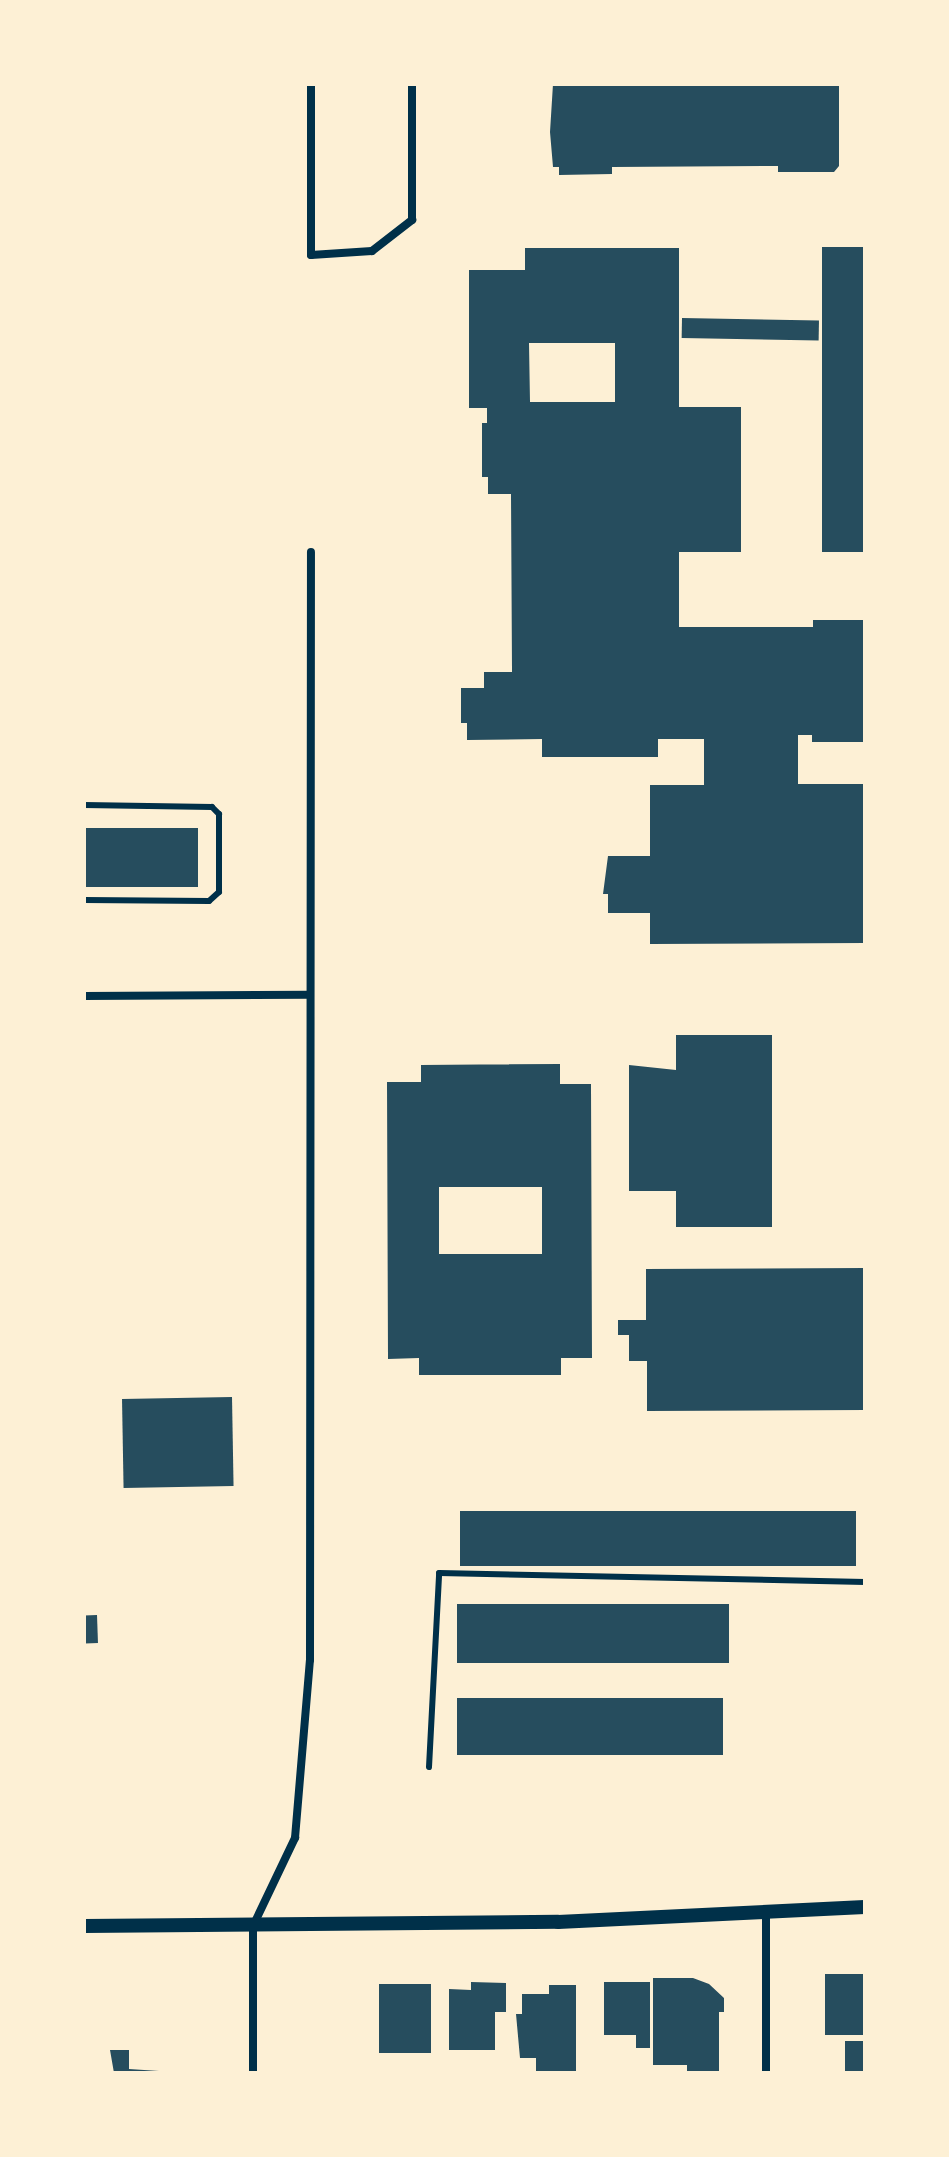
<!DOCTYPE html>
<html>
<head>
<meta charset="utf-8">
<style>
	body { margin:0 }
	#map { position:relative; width:949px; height:2157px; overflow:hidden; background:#fdf0d5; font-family:"DejaVu Sans",sans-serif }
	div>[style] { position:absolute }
	.building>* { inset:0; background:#264d5e; transform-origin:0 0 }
	.service>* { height:6px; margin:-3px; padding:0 3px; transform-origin:3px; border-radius:3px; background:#003049 }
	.minor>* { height:8px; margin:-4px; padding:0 4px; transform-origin:4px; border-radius:4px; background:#003049 }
	.tertiary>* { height:14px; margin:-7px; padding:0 7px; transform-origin:7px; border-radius:7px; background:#003049 }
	span { translate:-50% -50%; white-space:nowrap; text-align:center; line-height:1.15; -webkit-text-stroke:8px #fdf0d5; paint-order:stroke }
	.frame { position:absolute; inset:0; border:86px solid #fdf0d5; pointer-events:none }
</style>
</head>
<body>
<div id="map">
	<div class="building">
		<div style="clip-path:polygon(553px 84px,839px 84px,839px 166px,834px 172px,778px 172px,778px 166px,612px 167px,612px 174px,559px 175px,559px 167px,553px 167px,550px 132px)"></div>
		<div style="left:822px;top:247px;width:43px;height:305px"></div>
		<div style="clip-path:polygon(evenodd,525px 248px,679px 248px,679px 407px,741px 407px,741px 552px,679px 552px,679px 627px,813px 627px,813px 620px,865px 620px,865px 742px,812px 742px,812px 735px,798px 735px,798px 784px,865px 784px,865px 943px,650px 944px,650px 913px,608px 913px,608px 894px,603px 894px,608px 856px,650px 856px,650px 785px,704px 785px,704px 739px,658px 739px,658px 757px,542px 757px,542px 739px,467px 740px,467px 723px,461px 723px,461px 688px,484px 688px,484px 672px,512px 672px,511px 494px,488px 494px,488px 477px,482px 477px,482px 423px,487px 423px,487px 408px,469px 408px,469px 270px,525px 270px,525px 248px,529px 343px,615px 343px,615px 402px,530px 402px,529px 343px)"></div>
		<div style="left:682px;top:318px;width:137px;height:20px;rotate:1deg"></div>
		<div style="left:84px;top:828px;width:114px;height:59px"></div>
		<div style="clip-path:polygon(676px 1035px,772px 1035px,772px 1227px,676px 1227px,676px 1191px,629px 1191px,629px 1065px,676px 1070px)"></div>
		<div style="clip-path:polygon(evenodd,560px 1064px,560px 1084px,591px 1084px,592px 1358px,561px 1358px,561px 1375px,419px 1375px,419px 1358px,388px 1359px,387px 1082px,421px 1082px,421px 1065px,560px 1064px,439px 1187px,542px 1187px,542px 1254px,439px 1254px,439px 1187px)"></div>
		<div style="clip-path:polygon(865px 1268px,865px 1410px,647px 1411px,647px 1361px,629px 1361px,629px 1335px,618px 1335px,618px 1320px,646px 1320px,646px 1269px)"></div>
		<div style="left:232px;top:1397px;width:89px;height:110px;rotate:89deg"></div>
		<div style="left:460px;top:1511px;width:396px;height:55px"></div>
		<div style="left:457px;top:1604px;width:272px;height:59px"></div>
		<div style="left:97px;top:1615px;width:28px;height:13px;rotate:88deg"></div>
		<div style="left:457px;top:1698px;width:266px;height:57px"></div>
		<div style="left:865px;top:1974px;width:61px;height:40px;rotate:90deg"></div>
		<div style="clip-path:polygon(653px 1978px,693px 1978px,709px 1984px,724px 1998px,724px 2012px,719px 2012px,719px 2073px,687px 2073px,687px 2065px,653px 2065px)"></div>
		<div style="clip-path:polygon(471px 1982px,506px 1983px,506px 2012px,495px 2012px,495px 2050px,449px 2050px,449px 1989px,471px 1990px)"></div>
		<div style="clip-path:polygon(604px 1982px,650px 1982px,650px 2048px,636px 2048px,636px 2035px,604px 2035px)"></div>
		<div style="left:379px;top:1984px;width:52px;height:69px"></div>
		<div style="clip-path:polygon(549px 1985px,576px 1985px,576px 2073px,536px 2073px,536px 2058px,520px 2058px,516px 2014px,522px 2014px,522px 1994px,549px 1994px)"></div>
		<div style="left:845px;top:2041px;width:20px;height:30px"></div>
		<div style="clip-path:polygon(110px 2050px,129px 2050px,129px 2069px,189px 2073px,114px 2073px)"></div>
	</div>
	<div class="service">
		<div style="left:84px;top:805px;width:128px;rotate:0.9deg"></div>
		<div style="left:212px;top:807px;width:10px;rotate:45deg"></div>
		<div style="left:219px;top:814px;width:78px;rotate:90deg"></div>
		<div style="left:219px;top:892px;width:13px;rotate:138deg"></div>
		<div style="left:209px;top:901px;width:125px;rotate:-179.5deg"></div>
		<div style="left:429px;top:1767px;width:194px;rotate:-87deg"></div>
		<div style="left:439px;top:1573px;width:426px;rotate:1.2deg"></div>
	</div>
	<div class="minor">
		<div style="left:311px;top:84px;width:171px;rotate:90deg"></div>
		<div style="left:311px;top:255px;width:61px;rotate:-3.8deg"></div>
		<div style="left:372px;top:251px;width:51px;rotate:-37.8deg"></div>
		<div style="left:412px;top:220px;width:136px;rotate:-90deg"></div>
		<div style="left:84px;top:996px;width:226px;rotate:-0.3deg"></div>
		<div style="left:766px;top:1910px;width:163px;rotate:90deg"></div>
		<div style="left:253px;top:2073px;width:147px;rotate:-90deg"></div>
		<div style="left:253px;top:1926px;width:98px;rotate:-64.5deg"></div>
		<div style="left:295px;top:1838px;width:179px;rotate:-85.2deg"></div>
		<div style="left:310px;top:1660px;width:1108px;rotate:-89.95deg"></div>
	</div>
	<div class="tertiary">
		<div style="left:84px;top:1926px;width:474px;rotate:-0.5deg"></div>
		<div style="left:558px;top:1922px;width:307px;rotate:-2.8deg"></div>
	</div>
	<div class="frame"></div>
</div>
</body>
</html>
